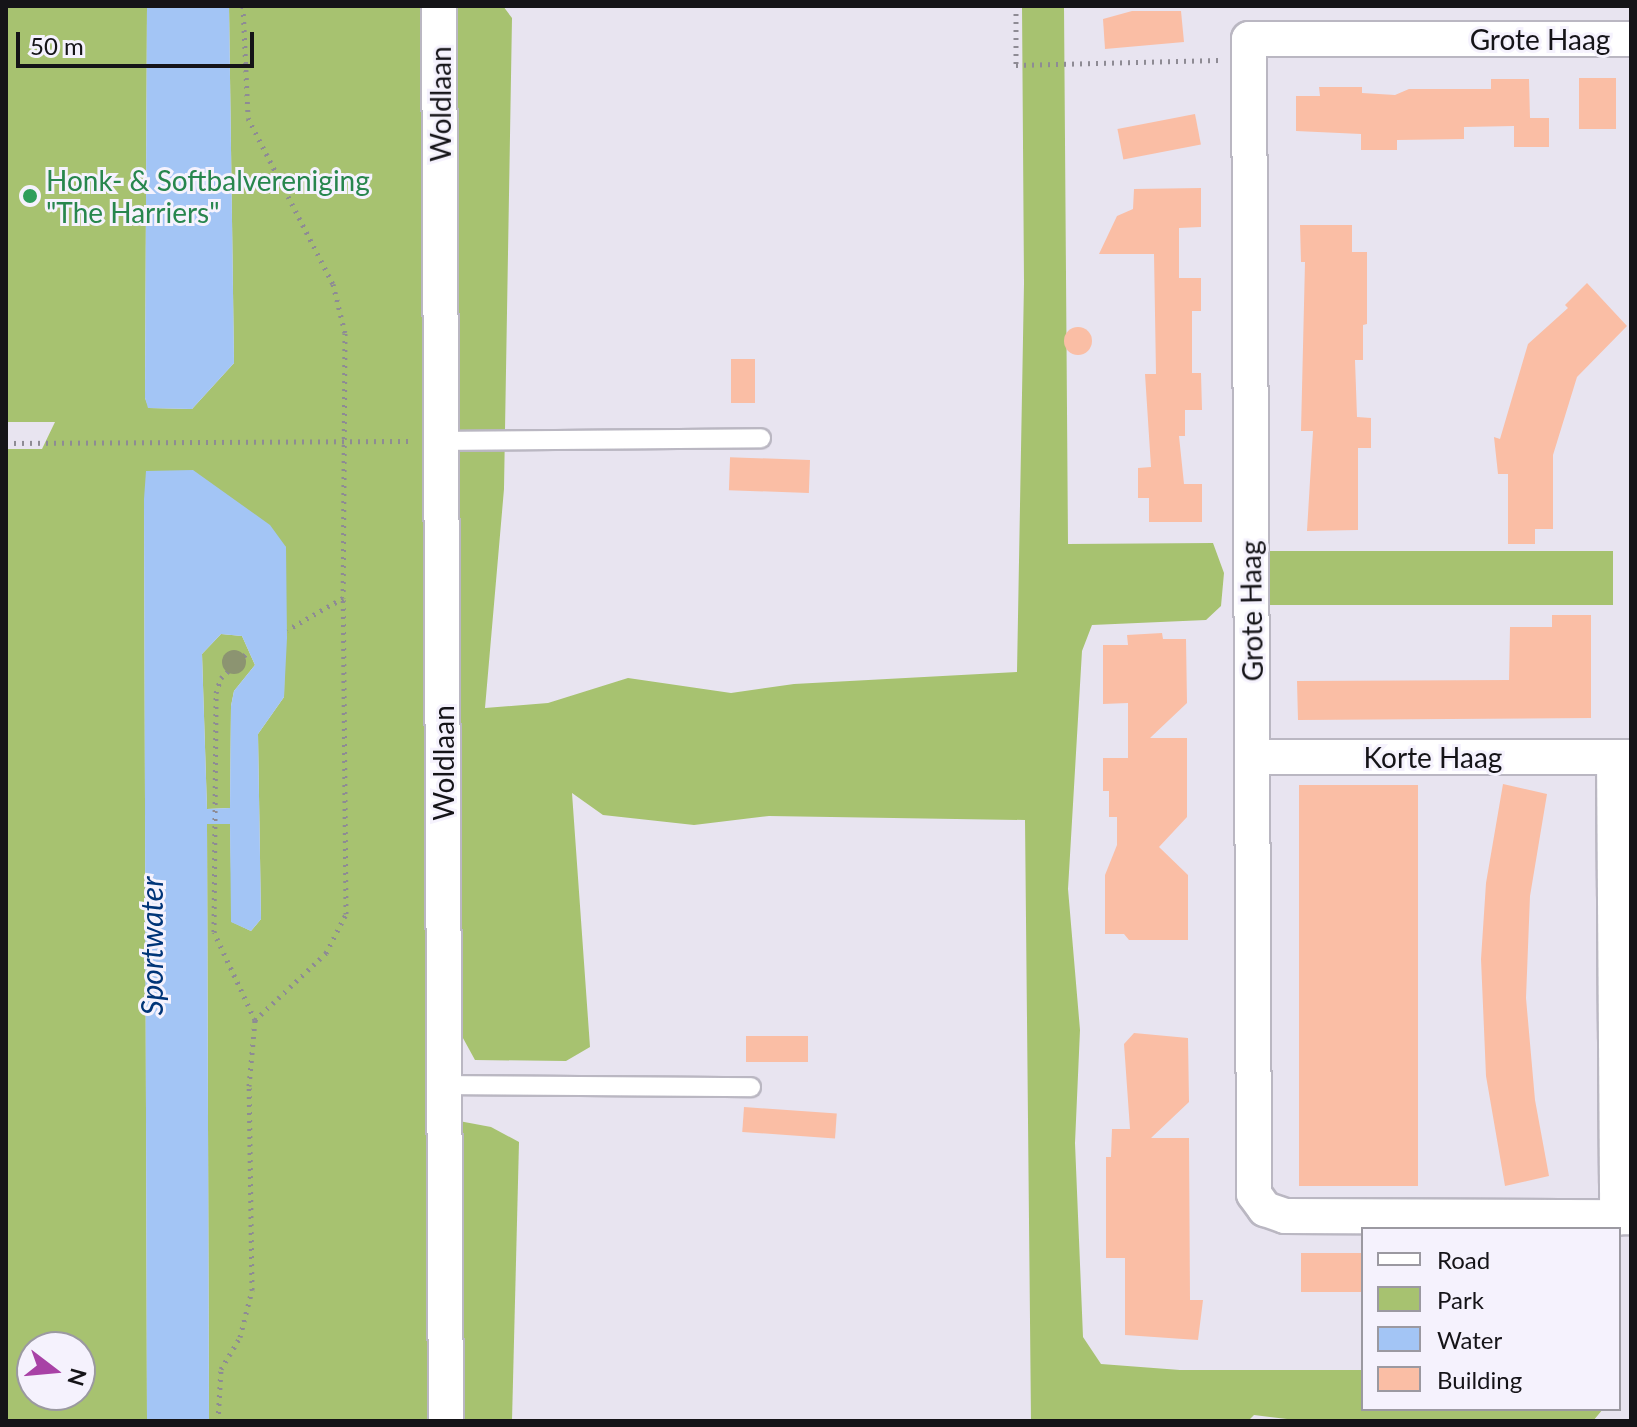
<!DOCTYPE html>
<html>
<head>
<meta charset="utf-8">
<style>
	body { margin:0 }
	#map { position:relative; width:1637px; height:1427px; overflow:hidden; background:#e8e4f0; font-family:Lato,sans-serif }
	div>[style] { position:absolute }
	.green>* { inset:0; background:#a7c270; transform-origin:0 0 }
	.water>* { inset:0; background:#a3c5f5 }
	.building>* { inset:0; background:#fabea5; transform-origin:0 0 }
	.round { border-radius:50% }
	.path>* { height:5px; margin-top:-2.5px; transform-origin:0; background:repeating-linear-gradient(90deg,#8e8b94 0 2px,transparent 0 8px) }
	.roads { filter:drop-shadow(2px 0 #bab7c2) drop-shadow(-2px 0 #bab7c2) drop-shadow(0 2px #bab7c2) drop-shadow(0 -2px #bab7c2) }
	.service>* { height:18px; margin:-9px; padding:0 9px; transform-origin:9px; border-radius:9px; background:#fff }
	.minor>* { height:34px; margin:-17px; padding:0 17px; transform-origin:17px; border-radius:17px; background:#fff }
	.trees>* { width:24px; height:24px; margin:-12px; border-radius:50%; background:#8c9471 }
	.dots>* { width:22px; height:22px; translate:-50% -50%; box-sizing:border-box; border:4px solid #f5f2fd; border-radius:50% }
	span { translate:-50% -50%; white-space:nowrap; text-align:center; line-height:1.15; -webkit-text-stroke:6px #f5f2fd; paint-order:stroke }
	.street-label { font-size:28px; color:#151418 }
	.leisure-label { font-size:28px; color:#27864d }
	.left { translate:0 -50%; text-align:left }
	.water-label { font-size:30px; color:#003578; font-style:italic }
	.frame { position:absolute; inset:0; border:8px solid #151418; pointer-events:none }
	.legend { position:absolute; left:1361px; top:1227px; width:260px; height:184px; box-sizing:border-box; background:#f5f2fd; border:2px solid #9b99a1; margin:0; padding:10px 14px; list-style:none; font-size:24px; color:#151418 }
	.legend li { display:flex; align-items:center; gap:16px; height:40px }
	.legend b { width:40px; border:2px solid #9b99a1 }
	.north { position:absolute; left:16px; top:1331px; width:80px; height:80px; box-sizing:border-box; background:#f5f2fd; border:2px solid #9b99a1; border-radius:50%; rotate:106deg; font-size:22px; font-weight:700; line-height:32px; text-align:center; color:#151418 }
	.north::after { content:''; display:block; margin:auto; width:28px; height:36px; background:#a842a6; clip-path:polygon(50% 0,100% 100%,50% 72%,0 100%) }
	.scale { position:absolute; left:16px; top:32px; width:238px; height:36px; box-sizing:border-box; border:4px solid #151418; border-top:0; padding-left:10px; font-size:24px; line-height:28px; white-space:nowrap; color:#151418; -webkit-text-stroke:6px #f5f2fd; paint-order:stroke }
</style>
</head>
<body>
<div id="map">
	<div class="green">
		<div style="clip-path:polygon(evenodd,6px 6px,147px 6px,145px 398px,149px 408px,192px 409px,234px 363px,229px 6px,432px 6px,439px 1421px,209px 1421px,207px 824px,230px 824px,232px 922px,251px 931px,261px 919px,258px 734px,284px 697px,286px 547px,144px 499px,147px 1421px,6px 1421px,6px 449px,42px 449px,55px 422px,6px 422px,6px 6px,32px 1347px,80px 1347px,80px 1395px,32px 1395px,32px 1347px)"></div>
		<div style="clip-path:polygon(451px 6px,503px 6px,512px 18px,504px 489px,485px 708px,548px 703px,628px 678px,731px 693px,794px 684px,1017px 672px,1024px 283px,1022px 6px,1064px 6px,1068px 544px,1213px 543px,1224px 573px,1221px 606px,1206px 620px,1092px 625px,1082px 651px,1068px 889px,1080px 1030px,1075px 1143px,1083px 1337px,1101px 1364px,1180px 1370px,1363px 1370px,1363px 1409px,1603px 1409px,1593px 1421px,1304px 1421px,1254px 1415px,1248px 1421px,1031px 1421px,1025px 820px,769px 816px,694px 825px,603px 815px,572px 793px,590px 1047px,566px 1061px,475px 1060px,458px 1029px,452px 604px,460px 463px)"></div>
		<div style="left:1267px;top:551px;width:346px;height:54px"></div>
		<div style="clip-path:polygon(221px 634px,242px 636px,255px 665px,234px 691px,231px 706px,230px 808px,207px 809px,202px 654px)"></div>
		<div style="clip-path:polygon(459px 1121px,491px 1127px,519px 1142px,512px 1421px,457px 1421px)"></div>
	</div>
	<div class="water">
		<div style="clip-path:polygon(147px 6px,229px 6px,234px 363px,192px 409px,148px 408px,145px 398px)"></div>
		<div style="clip-path:polygon(evenodd,193px 470px,270px 525px,286px 547px,287px 638px,284px 697px,258px 734px,261px 919px,251px 931px,231px 922px,230px 824px,207px 824px,209px 1421px,147px 1421px,144px 499px,146px 471px,193px 470px,221px 634px,242px 636px,255px 665px,234px 691px,231px 706px,230px 808px,207px 809px,202px 654px,221px 634px)"></div>
	</div>
	<div class="building">
		<div style="clip-path:polygon(1181px 11px,1184px 42px,1105px 49px,1103px 19px,1132px 11px)"></div>
		<div style="left:1616px;top:78px;width:51px;height:37px;rotate:90deg"></div>
		<div style="clip-path:polygon(1491px 79px,1529px 79px,1530px 118px,1549px 118px,1549px 147px,1514px 147px,1514px 126px,1464px 127px,1464px 139px,1397px 140px,1397px 150px,1361px 150px,1361px 134px,1296px 131px,1296px 96px,1320px 96px,1319px 87px,1362px 87px,1362px 93px,1395px 95px,1409px 89px,1491px 89px)"></div>
		<div style="left:1195px;top:114px;width:31px;height:79px;rotate:79deg"></div>
		<div style="clip-path:polygon(1201px 188px,1201px 227px,1179px 228px,1179px 278px,1201px 278px,1201px 311px,1192px 311px,1192px 373px,1201px 373px,1202px 410px,1185px 410px,1185px 436px,1179px 436px,1184px 484px,1202px 484px,1202px 522px,1149px 522px,1149px 498px,1138px 498px,1138px 468px,1151px 467px,1145px 374px,1156px 374px,1154px 254px,1099px 254px,1117px 216px,1133px 209px,1134px 189px)"></div>
		<div style="clip-path:polygon(1300px 225px,1352px 225px,1352px 252px,1367px 252px,1367px 324px,1363px 325px,1363px 360px,1355px 360px,1357px 417px,1371px 418px,1371px 448px,1358px 448px,1358px 530px,1307px 531px,1313px 431px,1301px 431px,1305px 262px,1301px 262px)"></div>
		<div style="clip-path:polygon(1587px 283px,1627px 326px,1577px 377px,1553px 455px,1553px 529px,1535px 529px,1535px 544px,1508px 544px,1508px 474px,1498px 474px,1494px 437px,1500px 439px,1528px 344px,1568px 308px,1565px 305px)"></div>
		<div class="round" style="left:1064px;top:327px;width:28px;height:28px"></div>
		<div style="left:731px;top:359px;width:24px;height:44px"></div>
		<div style="left:810px;top:460px;width:33px;height:80px;rotate:92deg"></div>
		<div style="clip-path:polygon(1552px 615px,1591px 615px,1591px 718px,1298px 720px,1297px 681px,1509px 680px,1510px 627px,1552px 627px)"></div>
		<div style="clip-path:polygon(1162px 633px,1163px 639px,1186px 639px,1187px 703px,1150px 738px,1187px 738px,1187px 817px,1159px 847px,1188px 875px,1188px 940px,1129px 940px,1124px 934px,1105px 934px,1105px 875px,1117px 845px,1117px 817px,1109px 817px,1109px 791px,1103px 791px,1103px 758px,1128px 758px,1128px 703px,1103px 704px,1103px 645px,1128px 645px,1127px 635px)"></div>
		<div style="clip-path:polygon(1503px 784px,1547px 794px,1530px 896px,1526px 998px,1535px 1100px,1549px 1176px,1505px 1186px,1486px 1076px,1481px 959px,1486px 883px)"></div>
		<div style="left:1418px;top:785px;width:401px;height:119px;rotate:90deg"></div>
		<div style="clip-path:polygon(1134px 1033px,1188px 1038px,1189px 1102px,1151px 1138px,1189px 1138px,1190px 1300px,1203px 1300px,1198px 1340px,1125px 1335px,1125px 1258px,1106px 1258px,1106px 1157px,1111px 1157px,1112px 1129px,1130px 1129px,1124px 1044px)"></div>
		<div style="left:808px;top:1036px;width:26px;height:62px;rotate:90deg"></div>
		<div style="left:744px;top:1107px;width:93px;height:25px;rotate:4deg"></div>
		<div style="left:1301px;top:1253px;width:62px;height:39px"></div>
	</div>
	<div class="path">
		<div style="left:243px;top:6px;width:112px;rotate:87.4deg"></div>
		<div style="left:248px;top:118px;width:186px;rotate:62.9deg"></div>
		<div style="left:333px;top:284px;width:50px;rotate:76.2deg"></div>
		<div style="left:345px;top:333px;width:265px;rotate:90.4deg"></div>
		<div style="left:343px;top:598px;width:64px;rotate:150.3deg"></div>
		<div style="left:1016px;top:6px;width:59px;rotate:90deg"></div>
		<div style="left:1016px;top:65px;width:203px;rotate:-1.4deg"></div>
		<div style="left:6px;top:443px;width:403px;rotate:-0.3deg"></div>
		<div style="left:255px;top:1020px;width:98px;rotate:-43.3deg"></div>
		<div style="left:326px;top:953px;width:44px;rotate:-62.9deg"></div>
		<div style="left:346px;top:914px;width:315px;rotate:-90.5deg"></div>
		<div style="left:218px;top:1421px;width:52px;rotate:-86.7deg"></div>
		<div style="left:221px;top:1369px;width:37px;rotate:-59deg"></div>
		<div style="left:240px;top:1337px;width:49px;rotate:-75.7deg"></div>
		<div style="left:252px;top:1290px;width:204px;rotate:-90.8deg"></div>
		<div style="left:249px;top:1086px;width:66px;rotate:-84.8deg"></div>
		<div style="left:255px;top:1020px;width:97px;rotate:-115deg"></div>
		<div style="left:214px;top:932px;width:239px;rotate:-89.5deg"></div>
		<div style="left:216px;top:693px;width:16px;rotate:-72deg"></div>
		<div style="left:221px;top:678px;width:39px;rotate:-44deg"></div>
	</div>
	<div class="roads">
		<div class="service">
			<div style="left:442px;top:441px;width:319px;rotate:-0.5deg"></div>
			<div style="left:445px;top:1085px;width:306px;rotate:0.4deg"></div>
		</div>
		<div class="minor">
			<div style="left:439px;top:6px;width:1415px;rotate:89.72deg"></div>
			<div style="left:1631px;top:39px;width:382px;rotate:180deg"></div>
			<div style="left:1249px;top:39px;width:1155px;rotate:89.75deg"></div>
			<div style="left:1254px;top:1194px;width:19px;rotate:54deg"></div>
			<div style="left:1265px;top:1209px;width:21px;rotate:19deg"></div>
			<div style="left:1285px;top:1216px;width:346px;rotate:0.2deg"></div>
			<div style="left:1253px;top:757px;width:378px"></div>
			<div style="left:1614px;top:757px;width:461px;rotate:89.6deg"></div>
		</div>
	</div>
	<div class="trees">
		<div style="left:234px;top:662px"></div>
	</div>
	<div class="dots">
		<div style="left:30px;top:196px;background:#2e9e5b"></div>
	</div>
	<div class="street-label">
		<span style="left:1540px;top:39px">Grote Haag</span>
		<span style="left:440px;top:104px;rotate:-90deg">Woldlaan</span>
		<span style="left:1251px;top:611px;rotate:-91deg">Grote Haag</span>
		<span style="left:1433px;top:757px">Korte Haag</span>
		<span style="left:443px;top:763px;rotate:-90deg">Woldlaan</span>
	</div>
	<div class="leisure-label">
		<span class="left" style="left:46px;top:196px">Honk- &amp; Softbalvereniging<br>"The Harriers"</span>
	</div>
	<div class="water-label">
		<span style="left:151px;top:946px;rotate:-90deg">Sportwater</span>
	</div>
	<div class="frame"></div>
	<ul class="legend">
	<li><b style="height:10px;background:#fff"></b>Road</li>
	<li><b style="height:22px;background:#a7c270"></b>Park</li>
	<li><b style="height:22px;background:#a3c5f5"></b>Water</li>
	<li><b style="height:22px;background:#fabea5"></b>Building</li>
	</ul>
	<div class="north">N</div>
	<div class="scale">50 m</div>
</div>
</body>
</html>
